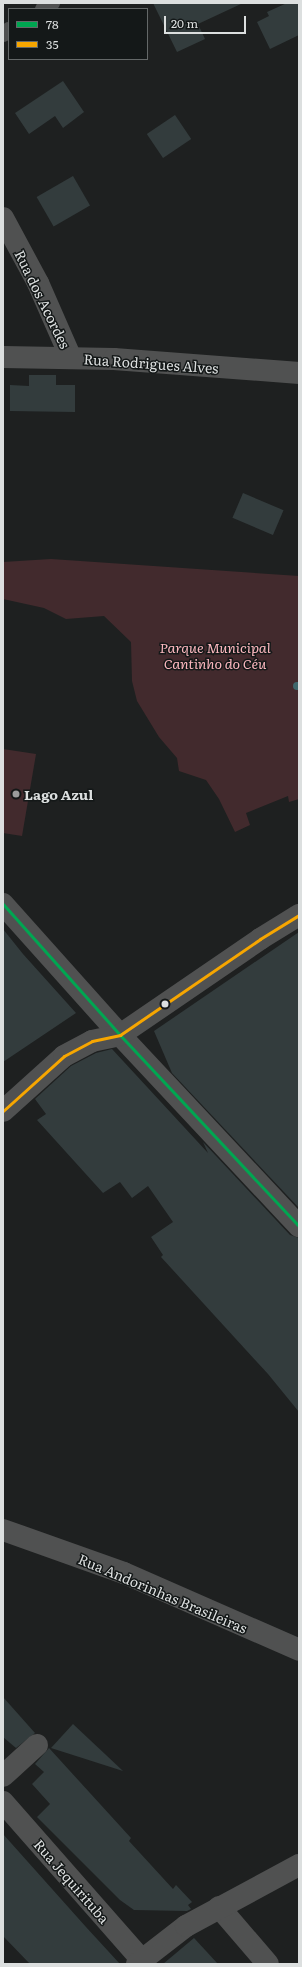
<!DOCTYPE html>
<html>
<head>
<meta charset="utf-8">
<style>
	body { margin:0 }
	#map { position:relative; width:302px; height:1967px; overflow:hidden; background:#1e2020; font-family:Literata,serif }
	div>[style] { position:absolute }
	.green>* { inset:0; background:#422a2d }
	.stream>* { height:8px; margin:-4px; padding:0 4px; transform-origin:4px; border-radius:4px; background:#3e676b }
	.building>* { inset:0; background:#333c3d; transform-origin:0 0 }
	.lane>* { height:16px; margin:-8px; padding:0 8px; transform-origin:8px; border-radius:8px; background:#505151 }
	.street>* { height:22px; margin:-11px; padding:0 11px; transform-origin:11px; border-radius:11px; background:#505151 }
	.secondary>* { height:22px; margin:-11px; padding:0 11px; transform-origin:11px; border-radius:11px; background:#505151 }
	.bus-1>* { height:3px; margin:-1.5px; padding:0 1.5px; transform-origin:1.5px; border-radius:1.5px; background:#00a651 }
	.bus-2>* { height:3px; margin:-1.5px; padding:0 1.5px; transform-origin:1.5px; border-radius:1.5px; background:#f7a600 }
	.dots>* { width:11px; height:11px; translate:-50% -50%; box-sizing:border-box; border:2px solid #141818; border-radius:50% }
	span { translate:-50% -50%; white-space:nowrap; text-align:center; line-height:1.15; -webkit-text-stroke:3px #141818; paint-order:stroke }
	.street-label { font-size:14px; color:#dcdfdf }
	.park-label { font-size:14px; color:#fbb7be; font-style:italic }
	.poi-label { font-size:14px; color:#dcdfdf; font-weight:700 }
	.left { translate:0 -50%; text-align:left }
	.frame { position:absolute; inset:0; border:4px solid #dcdfdf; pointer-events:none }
	.legend { position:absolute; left:8px; top:8px; width:140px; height:52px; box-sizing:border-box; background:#141818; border:1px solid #646868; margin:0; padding:5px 7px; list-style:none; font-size:12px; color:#dcdfdf }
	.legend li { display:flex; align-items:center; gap:8px; height:20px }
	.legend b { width:20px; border:1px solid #646868 }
	.scale { position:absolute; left:164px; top:16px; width:82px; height:18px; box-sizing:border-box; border:2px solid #dcdfdf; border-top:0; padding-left:5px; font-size:12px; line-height:14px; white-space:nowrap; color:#dcdfdf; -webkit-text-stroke:3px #141818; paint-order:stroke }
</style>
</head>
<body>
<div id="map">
	<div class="green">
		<div style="clip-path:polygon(51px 559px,299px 576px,299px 799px,289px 802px,288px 796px,246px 813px,250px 825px,235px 832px,219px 799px,206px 780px,179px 771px,177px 758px,159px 737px,137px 701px,132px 681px,131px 642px,104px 616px,66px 619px,44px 608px,3px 599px,3px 562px)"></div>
		<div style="clip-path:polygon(3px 749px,36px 754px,22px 836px,3px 833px)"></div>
	</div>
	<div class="stream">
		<div style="left:297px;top:686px;width:2px"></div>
	</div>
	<div class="building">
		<div style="clip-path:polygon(153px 3px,243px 3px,198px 24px,205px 39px,177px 52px)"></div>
		<div style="clip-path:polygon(287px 3px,299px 3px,299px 35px,270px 49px,257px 22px,269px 16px,267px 12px)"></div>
		<div style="clip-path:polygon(63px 81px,84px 112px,63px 128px,55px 116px,29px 134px,15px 113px)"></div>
		<div style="left:175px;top:115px;width:29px;height:34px;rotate:56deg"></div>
		<div style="left:73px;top:176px;width:34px;height:42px;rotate:60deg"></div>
		<div style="clip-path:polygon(29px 375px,56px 375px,56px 385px,75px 385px,75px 412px,10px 411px,10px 385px,29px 386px)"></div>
		<div style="left:243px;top:493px;width:44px;height:27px;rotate:23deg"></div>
		<div style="clip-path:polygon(3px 929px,23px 954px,76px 1013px,3px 1062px)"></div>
		<div style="clip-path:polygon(299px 932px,299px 1208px,172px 1073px,154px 1031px)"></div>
		<div style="clip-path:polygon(112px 1049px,208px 1153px,203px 1142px,290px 1235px,299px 1238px,299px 1412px,268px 1374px,161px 1257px,163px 1255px,151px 1237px,173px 1222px,148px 1186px,132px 1198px,120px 1182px,103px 1193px,37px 1120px,46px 1114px,35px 1099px,71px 1066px,96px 1053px)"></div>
		<div style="clip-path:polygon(3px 1697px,35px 1733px,16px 1748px,3px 1737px)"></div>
		<div style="clip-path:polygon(73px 1724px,123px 1771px,51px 1748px)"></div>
		<div style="clip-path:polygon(49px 1748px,131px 1838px,129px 1841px,173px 1889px,176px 1885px,192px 1902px,188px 1905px,191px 1909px,187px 1911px,134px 1910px,120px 1900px,37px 1817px,50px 1804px,32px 1784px,44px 1772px,35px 1764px)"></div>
		<div style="clip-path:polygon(3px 1834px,86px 1927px,120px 1964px,30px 1964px,3px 1936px)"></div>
		<div style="clip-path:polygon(194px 1938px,218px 1964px,163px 1964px)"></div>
	</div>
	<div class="lane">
		<div style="left:43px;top:9px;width:11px;rotate:-34deg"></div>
		<div style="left:3px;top:34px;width:7px;rotate:-34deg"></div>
	</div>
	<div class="street">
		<div style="left:3px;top:218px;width:74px;rotate:61.7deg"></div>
		<div style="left:38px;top:283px;width:82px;rotate:66.3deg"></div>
		<div style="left:3px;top:357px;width:111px;rotate:1deg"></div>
		<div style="left:114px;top:359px;width:186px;rotate:4.3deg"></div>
		<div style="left:3px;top:904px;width:176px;rotate:48.2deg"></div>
		<div style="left:120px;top:1035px;width:262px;rotate:46.9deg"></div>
		<div style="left:3px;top:1111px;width:82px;rotate:-42deg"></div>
		<div style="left:64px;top:1056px;width:32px;rotate:-28deg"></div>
		<div style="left:92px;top:1041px;width:29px;rotate:-12deg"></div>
		<div style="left:120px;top:1035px;width:170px;rotate:-34.4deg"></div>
		<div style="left:260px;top:939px;width:46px;rotate:-31.6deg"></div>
		<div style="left:3px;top:1776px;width:46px;rotate:-42.4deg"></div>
		<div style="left:3px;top:1802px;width:210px;rotate:48.7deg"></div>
		<div style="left:219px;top:1907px;width:75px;rotate:49.3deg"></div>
		<div style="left:137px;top:1964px;width:62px;rotate:-37.8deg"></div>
		<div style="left:186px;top:1926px;width:128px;rotate:-28.4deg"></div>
	</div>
	<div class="secondary">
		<div style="left:3px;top:1530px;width:128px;rotate:19.6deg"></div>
		<div style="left:124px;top:1573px;width:191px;rotate:23.7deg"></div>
	</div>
	<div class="bus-1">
		<div style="left:3px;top:904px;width:176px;rotate:48.2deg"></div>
		<div style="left:120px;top:1035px;width:262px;rotate:46.9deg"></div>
	</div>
	<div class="bus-2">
		<div style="left:3px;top:1111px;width:82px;rotate:-42deg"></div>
		<div style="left:64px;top:1056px;width:32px;rotate:-28deg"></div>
		<div style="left:92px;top:1041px;width:29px;rotate:-12deg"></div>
		<div style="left:120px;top:1035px;width:170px;rotate:-34.4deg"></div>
		<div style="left:260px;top:939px;width:46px;rotate:-31.6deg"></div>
	</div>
	<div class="dots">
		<div style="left:16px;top:794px;background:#9a9c9c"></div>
		<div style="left:165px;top:1004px;background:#dcdfdf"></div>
	</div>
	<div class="street-label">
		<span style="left:43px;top:299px;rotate:64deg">Rua dos Acordes</span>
		<span style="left:151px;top:363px;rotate:4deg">Rua Rodrigues Alves</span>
		<span style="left:163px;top:1593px;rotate:23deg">Rua Andorinhas Brasileiras</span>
		<span style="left:72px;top:1881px;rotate:49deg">Rua Jequirituba</span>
	</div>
	<div class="park-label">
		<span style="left:215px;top:655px">Parque Municipal<br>Cantinho do Céu</span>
	</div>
	<div class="poi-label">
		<span class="left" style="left:24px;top:794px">Lago Azul</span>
	</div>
	<div class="frame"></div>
	<ul class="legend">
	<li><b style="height:5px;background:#00a651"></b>78</li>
	<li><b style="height:5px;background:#f7a600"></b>35</li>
	</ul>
	<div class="scale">20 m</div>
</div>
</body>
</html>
